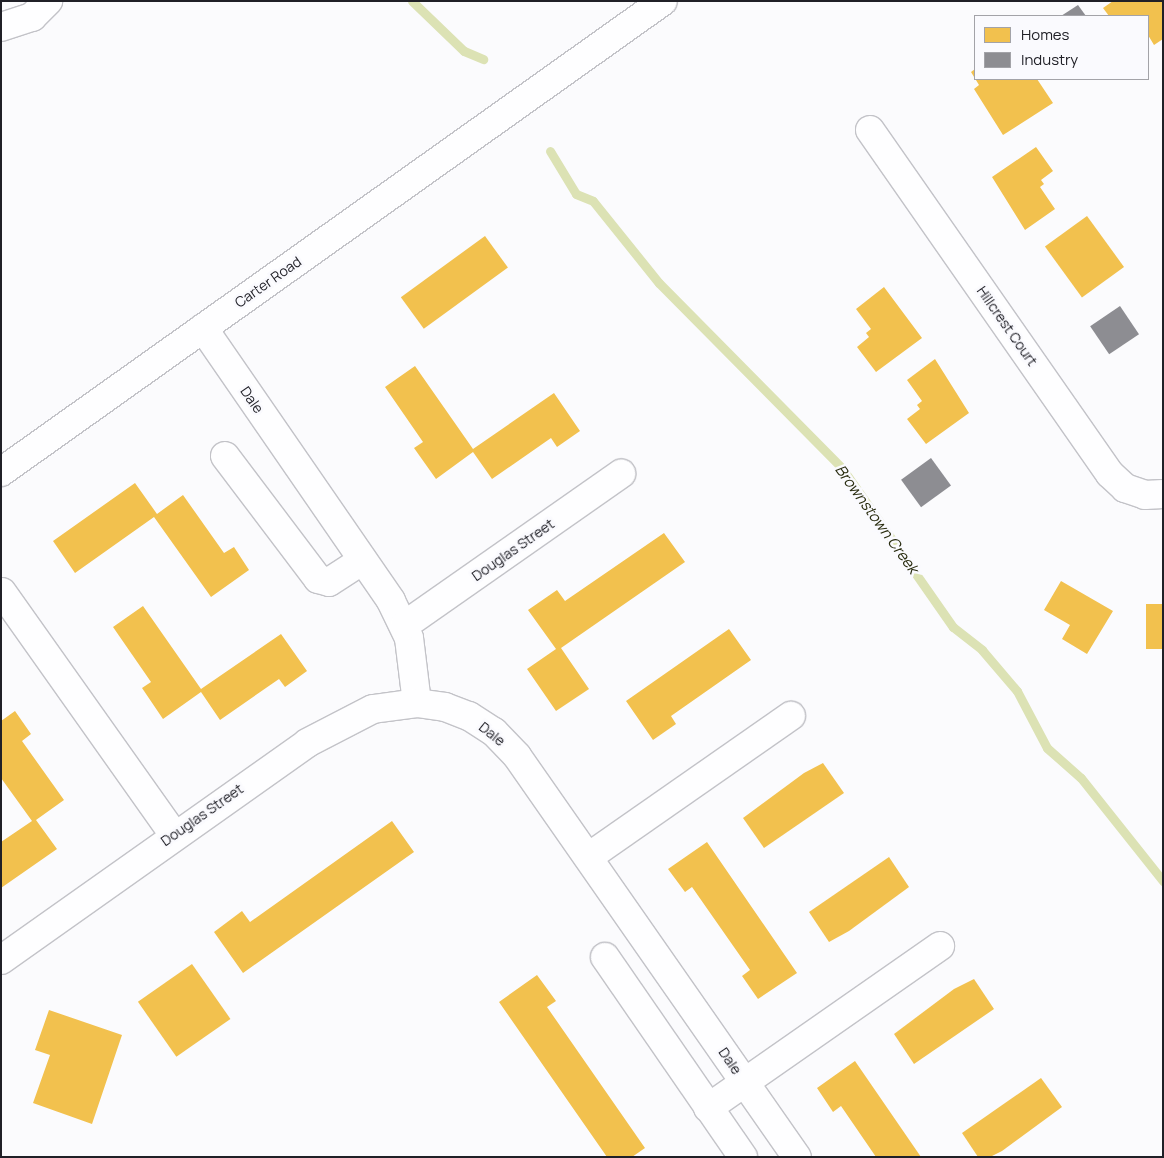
<!DOCTYPE html>
<html>
<head>
<meta charset="utf-8">
<style>
	body { margin:0 }
	#map { position:relative; width:1164px; height:1158px; overflow:hidden; background:#fbfbfd; font-family:Manrope,sans-serif }
	div>[style] { position:absolute }
	.homes>* { inset:0; background:#f2c14e; transform-origin:0 0 }
	.industry>* { inset:0; background:#8d8d92; transform-origin:0 0 }
	.stream>* { height:9px; margin:-4.5px; padding:0 4.5px; transform-origin:4.5px; border-radius:4.5px; background:#dce2b4 }
	.roads { filter:drop-shadow(1px 0 #c3c3c8) drop-shadow(-1px 0 #c3c3c8) drop-shadow(0 1px #c3c3c8) drop-shadow(0 -1px #c3c3c8) }
	.minor>* { height:28px; margin:-14px; padding:0 14px; transform-origin:14px; border-radius:14px; background:#fefeff }
	span { translate:-50% -50%; white-space:nowrap; text-align:center; line-height:1.15; -webkit-text-stroke:5px #fafafe; paint-order:stroke }
	.street-label { font-size:14px; color:#202027 }
	.water-label { font-size:15px; color:#292c0f; font-style:italic }
	.frame { position:absolute; inset:0; border:2px solid #202027; pointer-events:none }
	.legend { position:absolute; left:974px; top:15px; width:175px; height:65px; box-sizing:border-box; background:#fafafe; border:1px solid #a3a3a8; margin:0; padding:6px 9px; list-style:none; font-size:15px; color:#202027 }
	.legend li { display:flex; align-items:center; gap:10px; height:25px }
	.legend b { width:25px; border:1px solid #a3a3a8 }
</style>
</head>
<body>
<div id="map">
	<div class="homes">
		<div style="clip-path:polygon(1113px 1px,1163px 1px,1163px 39px,1154px 45px,1148px 35px,1148px 16px,1109px 16px,1103px 8px)"></div>
		<div style="clip-path:polygon(975px 69px,975px 79px,1037px 79px,1053px 103px,1003px 135px,974px 89px,979px 85px,971px 72px)"></div>
		<div style="clip-path:polygon(1036px 147px,1053px 171px,1041px 180px,1044px 184px,1040px 187px,1055px 209px,1025px 230px,992px 177px)"></div>
		<div style="left:1087px;top:216px;width:63px;height:52px;rotate:54deg"></div>
		<div style="left:485px;top:236px;width:39px;height:104px;rotate:54deg"></div>
		<div style="clip-path:polygon(884px 287px,922px 338px,876px 372px,857px 347px,869px 337px,866px 333px,871px 329px,856px 309px)"></div>
		<div style="clip-path:polygon(935px 359px,969px 413px,926px 444px,907px 419px,920px 409px,917px 405px,922px 401px,907px 380px)"></div>
		<div style="clip-path:polygon(415px 366px,473px 449px,554px 393px,580px 431px,557px 447px,551px 438px,492px 479px,473px 452px,436px 479px,414px 448px,423px 442px,385px 387px)"></div>
		<div style="clip-path:polygon(135px 483px,157px 514px,183px 495px,224px 553px,234px 547px,249px 570px,211px 597px,154px 517px,75px 573px,53px 541px)"></div>
		<div style="clip-path:polygon(664px 533px,685px 562px,561px 648px,589px 689px,556px 711px,527px 669px,556px 649px,528px 610px,557px 590px,565px 601px)"></div>
		<div style="clip-path:polygon(1061px 581px,1113px 611px,1087px 654px,1062px 639px,1070px 625px,1044px 610px)"></div>
		<div style="left:1163px;top:604px;width:45px;height:17px;rotate:90deg"></div>
		<div style="clip-path:polygon(143px 606px,201px 689px,281px 634px,307px 671px,285px 687px,279px 679px,220px 720px,201px 692px,163px 719px,142px 688px,151px 682px,113px 627px)"></div>
		<div style="clip-path:polygon(729px 629px,751px 660px,671px 716px,676px 724px,653px 740px,626px 701px)"></div>
		<div style="clip-path:polygon(15px 711px,31px 734px,22px 741px,64px 800px,36px 820px,57px 849px,1px 888px,1px 842px,32px 821px,1px 778px,1px 721px)"></div>
		<div style="clip-path:polygon(823px 763px,844px 793px,764px 848px,743px 818px,804px 773px)"></div>
		<div style="clip-path:polygon(392px 821px,414px 852px,243px 973px,214px 932px,242px 911px,250px 922px)"></div>
		<div style="clip-path:polygon(707px 842px,797px 973px,758px 999px,742px 976px,750px 970px,692px 887px,685px 892px,668px 869px)"></div>
		<div style="clip-path:polygon(889px 857px,909px 887px,849px 931px,829px 942px,809px 912px)"></div>
		<div style="left:192px;top:964px;width:67px;height:66px;rotate:55deg"></div>
		<div style="clip-path:polygon(537px 975px,556px 1001px,547px 1007px,645px 1148px,632px 1157px,607px 1157px,499px 1002px)"></div>
		<div style="clip-path:polygon(974px 979px,994px 1009px,914px 1064px,894px 1034px,954px 989px)"></div>
		<div style="clip-path:polygon(49px 1010px,122px 1035px,92px 1124px,33px 1103px,50px 1055px,35px 1050px)"></div>
		<div style="clip-path:polygon(855px 1061px,921px 1157px,876px 1157px,841px 1106px,833px 1112px,817px 1088px)"></div>
		<div style="clip-path:polygon(1041px 1078px,1062px 1107px,1002px 1151px,990px 1157px,978px 1157px,962px 1133px)"></div>
	</div>
	<div class="industry">
		<div style="clip-path:polygon(1078px 5px,1086px 16px,1061px 16px)"></div>
		<div style="left:1120px;top:306px;width:34px;height:36px;rotate:56deg"></div>
		<div style="left:931px;top:458px;width:34px;height:37px;rotate:54deg"></div>
	</div>
	<div class="stream">
		<div style="left:412px;top:1px;width:72px;rotate:43.9deg"></div>
		<div style="left:464px;top:51px;width:21px;rotate:23deg"></div>
		<div style="left:550px;top:151px;width:50px;rotate:58.8deg"></div>
		<div style="left:576px;top:194px;width:18px;rotate:22deg"></div>
		<div style="left:593px;top:201px;width:105px;rotate:51.2deg"></div>
		<div style="left:659px;top:283px;width:260px;rotate:45.3deg"></div>
		<div style="left:842px;top:468px;width:194px;rotate:55.1deg"></div>
		<div style="left:953px;top:627px;width:37px;rotate:38deg"></div>
		<div style="left:982px;top:650px;width:54px;rotate:49.5deg"></div>
		<div style="left:1017px;top:691px;width:64px;rotate:62.2deg"></div>
		<div style="left:1047px;top:748px;width:45px;rotate:41.4deg"></div>
		<div style="left:1081px;top:778px;width:132px;rotate:51.5deg"></div>
	</div>
	<div class="roads">
		<div class="minor">
			<div style="left:1px;top:27px;width:33px;rotate:-18deg"></div>
			<div style="left:32px;top:17px;width:23px;rotate:-45deg"></div>
			<div style="left:870px;top:130px;width:419px;rotate:55.1deg"></div>
			<div style="left:1110px;top:474px;width:21px;rotate:43deg"></div>
			<div style="left:1125px;top:488px;width:21px;rotate:19deg"></div>
			<div style="left:1145px;top:495px;width:18px;rotate:-3deg"></div>
			<div style="left:203px;top:328px;width:331px;rotate:55.4deg"></div>
			<div style="left:391px;top:601px;width:41px;rotate:64.1deg"></div>
			<div style="left:409px;top:638px;width:65px;rotate:83deg"></div>
			<div style="left:225px;top:456px;width:154px;rotate:52.9deg"></div>
			<div style="left:318px;top:579px;width:11px;rotate:15deg"></div>
			<div style="left:329px;top:582px;width:40px;rotate:-32.9deg"></div>
			<div style="left:1px;top:472px;width:812px;rotate:-35.43deg"></div>
			<div style="left:2px;top:592px;width:298px;rotate:54.7deg"></div>
			<div style="left:405px;top:625px;width:264px;rotate:-35deg"></div>
			<div style="left:590px;top:856px;width:245px;rotate:-34.9deg"></div>
			<div style="left:605px;top:957px;width:243px;rotate:55.4deg"></div>
			<div style="left:1px;top:960px;width:375px;rotate:-35.3deg"></div>
			<div style="left:307px;top:743px;width:74px;rotate:-27.3deg"></div>
			<div style="left:373px;top:709px;width:44px;rotate:-7.8deg"></div>
			<div style="left:417px;top:703px;width:28px;rotate:8deg"></div>
			<div style="left:445px;top:707px;width:26px;rotate:21deg"></div>
			<div style="left:469px;top:716px;width:30px;rotate:33deg"></div>
			<div style="left:494px;top:732px;width:33px;rotate:46deg"></div>
			<div style="left:517px;top:756px;width:489px;rotate:55.1deg"></div>
			<div style="left:708px;top:1108px;width:283px;rotate:-34.9deg"></div>
		</div>
	</div>
	<div class="street-label">
		<span style="left:268px;top:282px;rotate:-35deg">Carter Road</span>
		<span style="left:1007px;top:326px;rotate:55deg">Hillcrest Court</span>
		<span style="left:252px;top:400px;rotate:55deg">Dale</span>
		<span style="left:513px;top:550px;rotate:-35deg">Douglas Street</span>
		<span style="left:492px;top:734px;rotate:39deg">Dale</span>
		<span style="left:202px;top:815px;rotate:-35deg">Douglas Street</span>
		<span style="left:730px;top:1061px;rotate:56deg">Dale</span>
	</div>
	<div class="water-label">
		<span style="left:877px;top:519px;rotate:54deg">Brownstown Creek</span>
	</div>
	<div class="frame"></div>
	<ul class="legend">
	<li><b style="height:14px;background:#f2c14e"></b>Homes</li>
	<li><b style="height:14px;background:#8d8d92"></b>Industry</li>
	</ul>
</div>
</body>
</html>
